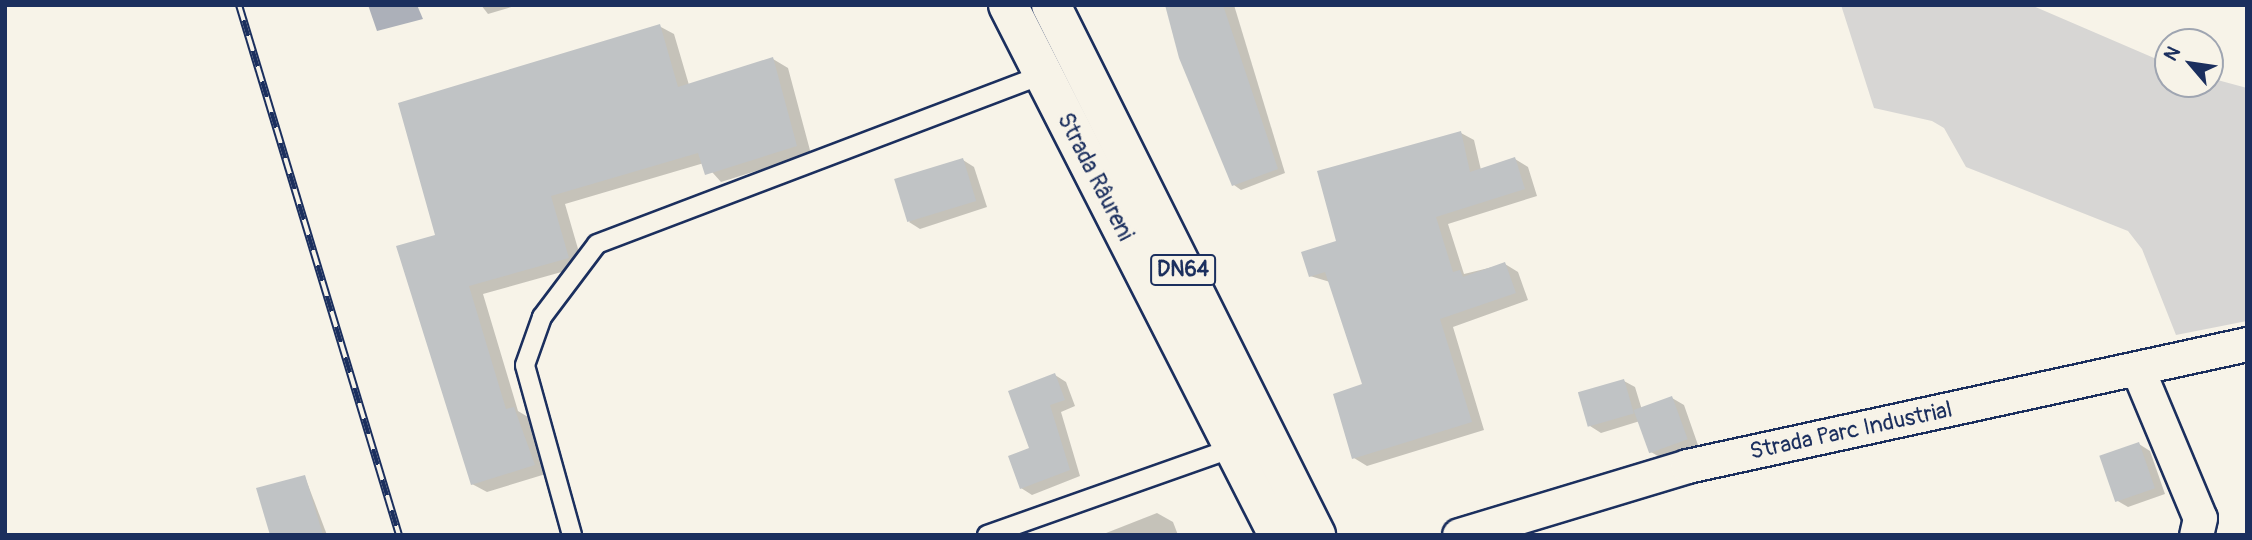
<!DOCTYPE html>
<html>
<head>
<meta charset="utf-8">
<style>
	body { margin:0 }
	#map { position:relative; width:2252px; height:540px; overflow:hidden; background:#f7f3e8; font-family:Pangolin,sans-serif }
	div>[style] { position:absolute }
	.green>* { inset:0; background:#d7d6d4 }
	.water>* { inset:0; background:#acb0b9 }
	.shadow>* { inset:0; background:#0003 }
	.building>* { inset:0; background:#c0c3c5; transform-origin:0 0 }
	.roads { filter:drop-shadow(2px 0 #1b2f5e) drop-shadow(-2px 0 #1b2f5e) drop-shadow(0 2px #1b2f5e) drop-shadow(0 -2px #1b2f5e) }
	.lane>* { height:18px; margin:-9px; padding:0 9px; transform-origin:9px; border-radius:9px; background:#f7f3e8 }
	.street>* { height:33px; margin:-16.5px; padding:0 16.5px; transform-origin:16.5px; border-radius:16.5px; background:#f7f3e8 }
	.primary>* { height:38px; margin:-19px; padding:0 19px; transform-origin:19px; border-radius:19px; background:#f7f3e8 }
	.rail>* { height:8px; margin-top:-4px; transform-origin:0; background:repeating-linear-gradient(90deg,#f7f3e8 0 16px,#1b2f5e 0 32px); box-sizing:border-box; border-block:2px solid #1b2f5e }
	span { translate:-50% -50%; white-space:nowrap; text-align:center; line-height:1.15; -webkit-text-stroke:5px #f7f3e8; paint-order:stroke }
	.shield-label span { padding:2px 5px; background:#f7f3e8; border:2px solid; border-radius:5px; -webkit-text-stroke-width:0 }
	.shield-label { font-size:21px; color:#1b2f5e; font-weight:700 }
	.street-label { font-size:23px; color:#1b2f5e }
	.frame { position:absolute; inset:0; border:7px solid #1b2f5e; pointer-events:none }
	.north { position:absolute; left:2154px; top:28px; width:70px; height:70px; box-sizing:border-box; background:#f7f3e8; border:2px solid #9fa5b1; border-radius:50%; rotate:299deg; font-size:19px; font-weight:700; line-height:28px; text-align:center; color:#1b2f5e }
	.north::after { content:''; display:block; margin:auto; width:24px; height:32px; background:#1b2f5e; clip-path:polygon(50% 0,100% 100%,50% 72%,0 100%) }
</style>
</head>
<body>
<div id="map">
	<div class="green">
		<div style="clip-path:polygon(1841px 5px,2031px 5px,2168px 64px,2168px 84px,2210px 84px,2210px 78px,2247px 88px,2247px 321px,2176px 335px,2142px 249px,2128px 231px,1966px 167px,1944px 128px,1932px 121px,1874px 108px)"></div>
	</div>
	<div class="water">
		<div style="clip-path:polygon(368px 5px,417px 5px,423px 19px,377px 31px)"></div>
	</div>
	<div class="shadow">
		<div style="clip-path:polygon(481px 5px,518px 5px,488px 14px)"></div>
		<div style="clip-path:polygon(1166px 5px,1234px 5px,1285px 173px,1241px 190px,1234px 185px)"></div>
		<div style="clip-path:polygon(659px 26px,674px 34px,689px 85px,773px 59px,788px 68px,811px 154px,721px 182px,704px 163px,565px 204px,583px 266px,483px 294px,518px 411px,528px 417px,549px 473px,487px 492px,472px 484px,438px 236px)"></div>
		<div style="clip-path:polygon(1461px 133px,1474px 140px,1481px 170px,1515px 159px,1528px 167px,1537px 196px,1448px 224px,1464px 274px,1505px 264px,1518px 272px,1528px 300px,1453px 327px,1484px 430px,1367px 466px,1354px 458px,1364px 385px,1330px 282px,1310px 276px,1338px 242px)"></div>
		<div style="clip-path:polygon(963px 160px,974px 167px,987px 207px,920px 229px,909px 222px)"></div>
		<div style="clip-path:polygon(1055px 375px,1066px 382px,1075px 406px,1061px 412px,1080px 476px,1032px 495px,1021px 488px)"></div>
		<div style="clip-path:polygon(1624px 381px,1635px 387px,1642px 410px,1672px 398px,1684px 405px,1698px 445px,1663px 459px,1651px 452px,1640px 421px,1601px 433px,1590px 426px)"></div>
		<div style="clip-path:polygon(2139px 444px,2150px 451px,2165px 494px,2128px 507px,2116px 500px)"></div>
		<div style="clip-path:polygon(305px 477px,327px 535px,271px 535px)"></div>
		<div style="clip-path:polygon(1157px 513px,1173px 522px,1178px 535px,1101px 535px)"></div>
	</div>
	<div class="building">
		<div style="clip-path:polygon(1165px 5px,1223px 5px,1278px 169px,1232px 186px,1179px 58px)"></div>
		<div style="clip-path:polygon(660px 24px,678px 87px,773px 57px,797px 146px,705px 175px,698px 153px,551px 196px,569px 258px,469px 286px,506px 409px,514px 407px,535px 465px,471px 485px,396px 246px,435px 235px,398px 103px)"></div>
		<div style="clip-path:polygon(1461px 131px,1470px 172px,1515px 157px,1525px 189px,1436px 217px,1453px 272px,1460px 270px,1463px 277px,1505px 262px,1516px 293px,1440px 319px,1472px 422px,1352px 459px,1333px 394px,1362px 384px,1325px 272px,1309px 277px,1301px 252px,1336px 241px,1317px 171px)"></div>
		<div style="left:963px;top:158px;width:45px;height:72px;rotate:73deg"></div>
		<div style="clip-path:polygon(1055px 373px,1065px 400px,1050px 405px,1070px 470px,1020px 489px,1008px 456px,1029px 448px,1008px 391px)"></div>
		<div style="left:1624px;top:379px;width:36px;height:48px;rotate:74deg"></div>
		<div style="left:1672px;top:396px;width:46px;height:41px;rotate:70deg"></div>
		<div style="left:2139px;top:442px;width:49px;height:42px;rotate:71deg"></div>
		<div style="clip-path:polygon(305px 475px,323px 535px,270px 535px,256px 488px)"></div>
	</div>
	<div class="roads">
		<div class="lane">
			<div style="left:572px;top:535px;width:176px;rotate:-105.5deg"></div>
			<div style="left:525px;top:365px;width:51px;rotate:-70.5deg"></div>
			<div style="left:542px;top:317px;width:91px;rotate:-53deg"></div>
			<div style="left:597px;top:244px;width:477px;rotate:-20.8deg"></div>
			<div style="left:987px;top:535px;width:261px;rotate:-19.5deg"></div>
		</div>
		<div class="street">
			<div style="left:2138px;top:370px;width:160px;rotate:67.3deg"></div>
			<div style="left:2200px;top:518px;width:17px;rotate:103deg"></div>
			<div style="left:1459px;top:535px;width:238px;rotate:-16.8deg"></div>
			<div style="left:1687px;top:466px;width:573px;rotate:-12.29deg"></div>
		</div>
		<div class="primary">
			<div style="left:1008px;top:5px;width:595px;rotate:63deg"></div>
			<div style="left:1051px;top:5px;width:593px;rotate:63.43deg"></div>
		</div>
	</div>
	<div class="rail">
		<div style="left:239px;top:5px;width:554px;rotate:73.2deg"></div>
	</div>
	<div class="shield-label">
		<span style="left:1183px;top:270px">DN64</span>
	</div>
	<div class="street-label">
		<span style="left:1095px;top:177px;rotate:63deg">Strada Râureni</span>
		<span style="left:1851px;top:431px;rotate:-12deg">Strada Parc Industrial</span>
	</div>
	<div class="frame"></div>
	<div class="north">N</div>
</div>
</body>
</html>
